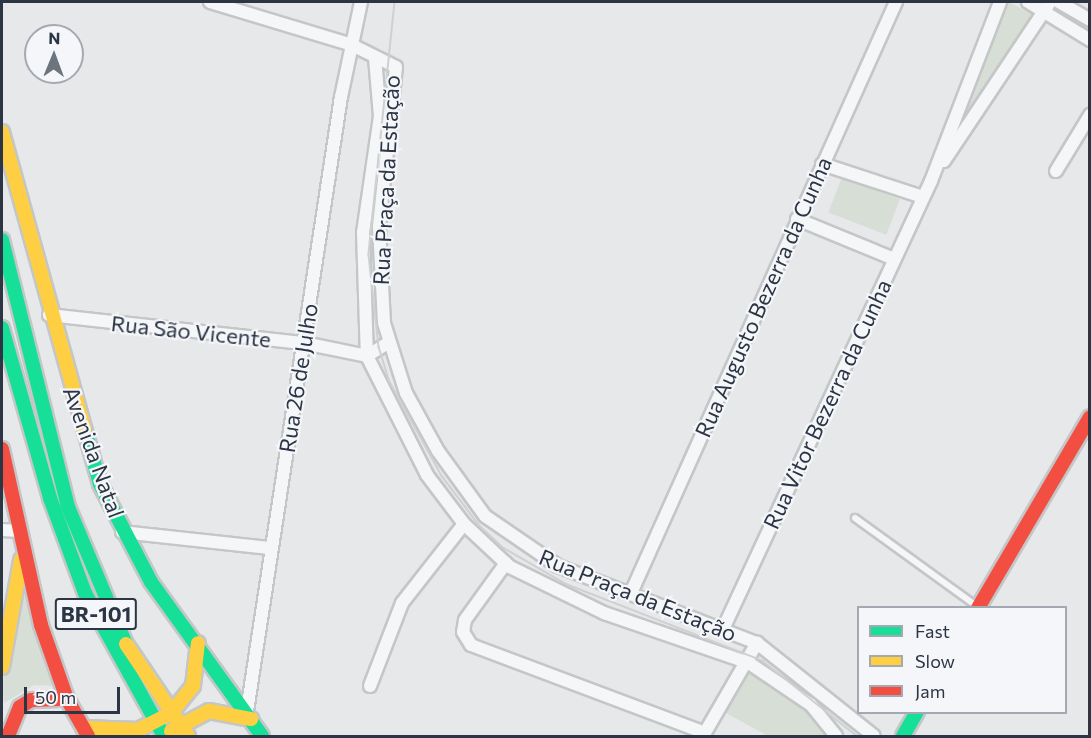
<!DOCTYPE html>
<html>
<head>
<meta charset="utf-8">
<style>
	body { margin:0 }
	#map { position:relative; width:1091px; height:738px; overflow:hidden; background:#e6e8ea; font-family:Commissioner,sans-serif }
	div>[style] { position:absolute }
	.green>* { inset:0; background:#d7ded6; transform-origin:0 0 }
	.roads { filter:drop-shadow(2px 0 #c4c6c8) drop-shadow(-2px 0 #c4c6c8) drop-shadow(0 2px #c4c6c8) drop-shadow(0 -2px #c4c6c8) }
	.lane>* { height:6px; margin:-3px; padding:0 3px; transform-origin:3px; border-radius:3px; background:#f5f6f7 }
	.street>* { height:12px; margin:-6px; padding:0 6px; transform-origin:6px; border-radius:6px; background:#f5f6f7 }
	.fast>* { height:14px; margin:-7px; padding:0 7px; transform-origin:7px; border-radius:7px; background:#16e098 }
	.slow>* { height:14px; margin:-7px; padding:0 7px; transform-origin:7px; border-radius:7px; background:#ffcf43 }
	.jam>* { height:14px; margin:-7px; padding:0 7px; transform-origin:7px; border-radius:7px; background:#f24e42 }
	.tram>* { height:1.5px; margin:-0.75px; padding:0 0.75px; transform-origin:0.75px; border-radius:0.75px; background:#ced0d2 }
	span { translate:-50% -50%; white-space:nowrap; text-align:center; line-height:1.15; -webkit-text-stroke:4.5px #f4f6f9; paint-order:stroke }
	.shield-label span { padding:2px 4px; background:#f4f6f9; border:2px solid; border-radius:4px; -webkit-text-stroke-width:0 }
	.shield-label { font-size:21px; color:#2b3544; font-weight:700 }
	.street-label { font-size:22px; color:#2b3544 }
	.frame { position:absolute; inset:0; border:3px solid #2b3544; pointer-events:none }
	.legend { position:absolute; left:857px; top:606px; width:210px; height:108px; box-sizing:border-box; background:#f4f6f9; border:2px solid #a4a9b1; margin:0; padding:8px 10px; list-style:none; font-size:18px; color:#2b3544 }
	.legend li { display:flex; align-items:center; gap:12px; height:30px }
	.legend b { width:30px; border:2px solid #a4a9b1 }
	.north { position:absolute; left:24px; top:24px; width:60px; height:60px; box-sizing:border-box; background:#f4f6f9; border:2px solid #a4a9b1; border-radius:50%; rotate:1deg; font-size:16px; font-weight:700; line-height:24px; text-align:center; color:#2b3544 }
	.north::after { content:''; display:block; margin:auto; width:21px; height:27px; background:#6c747e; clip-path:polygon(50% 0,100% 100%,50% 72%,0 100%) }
	.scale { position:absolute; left:24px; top:687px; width:96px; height:27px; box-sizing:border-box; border:3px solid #2b3544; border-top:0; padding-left:8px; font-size:18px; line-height:21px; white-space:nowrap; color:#2b3544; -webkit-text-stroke:4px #f4f6f9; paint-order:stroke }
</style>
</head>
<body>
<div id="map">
	<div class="green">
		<div style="clip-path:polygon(1008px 2px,1034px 15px,948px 148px)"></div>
		<div style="left:842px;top:177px;width:62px;height:38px;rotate:21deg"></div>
		<div style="clip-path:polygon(23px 586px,56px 686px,34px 685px,4px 703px,2px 686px)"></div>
		<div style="clip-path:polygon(750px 672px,813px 714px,830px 736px,768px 736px,726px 713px)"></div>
	</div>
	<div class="roads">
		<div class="lane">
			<div style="left:855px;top:518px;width:152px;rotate:35.9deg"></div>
		</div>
		<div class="street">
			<div style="left:210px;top:2px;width:148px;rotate:16.8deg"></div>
			<div style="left:352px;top:45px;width:49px;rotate:26.6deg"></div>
			<div style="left:396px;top:67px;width:161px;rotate:96.1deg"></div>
			<div style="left:379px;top:227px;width:96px;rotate:87deg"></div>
			<div style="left:384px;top:323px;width:73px;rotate:72.6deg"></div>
			<div style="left:406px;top:393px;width:66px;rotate:61.1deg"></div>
			<div style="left:438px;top:451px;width:80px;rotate:54.1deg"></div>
			<div style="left:485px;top:516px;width:88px;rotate:34.4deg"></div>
			<div style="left:558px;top:566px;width:213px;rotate:21.2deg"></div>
			<div style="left:757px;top:643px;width:149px;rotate:38.5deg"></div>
			<div style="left:1028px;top:2px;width:73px;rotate:31.5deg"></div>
			<div style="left:1059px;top:2px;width:36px;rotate:30deg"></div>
			<div style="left:375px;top:58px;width:58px;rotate:85.1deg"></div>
			<div style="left:380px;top:116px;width:117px;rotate:98.3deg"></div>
			<div style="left:363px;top:232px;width:124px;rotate:88.2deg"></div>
			<div style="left:367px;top:356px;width:133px;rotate:63.2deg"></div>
			<div style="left:427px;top:475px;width:61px;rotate:52.9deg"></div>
			<div style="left:464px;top:524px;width:63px;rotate:43.1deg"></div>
			<div style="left:510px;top:567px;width:105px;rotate:26.1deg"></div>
			<div style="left:604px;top:613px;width:153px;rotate:19deg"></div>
			<div style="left:749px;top:663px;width:75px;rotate:34.1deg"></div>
			<div style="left:811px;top:705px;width:40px;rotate:51deg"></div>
			<div style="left:944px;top:161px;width:191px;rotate:-56.3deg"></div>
			<div style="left:822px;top:164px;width:106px;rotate:18.1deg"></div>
			<div style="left:1056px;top:171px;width:66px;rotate:-58.7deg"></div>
			<div style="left:797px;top:219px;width:105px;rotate:22.4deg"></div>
			<div style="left:49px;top:315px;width:257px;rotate:6.3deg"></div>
			<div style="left:304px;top:343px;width:64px;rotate:11.7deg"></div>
			<div style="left:367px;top:356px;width:25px;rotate:-32deg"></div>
			<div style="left:2px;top:530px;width:18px;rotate:3deg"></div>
			<div style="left:122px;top:532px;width:148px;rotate:6.2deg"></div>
			<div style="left:506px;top:563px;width:70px;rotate:125.7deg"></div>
			<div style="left:465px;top:620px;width:12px;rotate:99deg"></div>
			<div style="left:463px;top:632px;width:15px;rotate:58deg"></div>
			<div style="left:471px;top:645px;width:250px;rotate:20.6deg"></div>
			<div style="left:631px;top:593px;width:648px;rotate:-65.85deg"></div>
			<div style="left:724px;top:627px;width:492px;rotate:-65.1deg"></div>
			<div style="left:931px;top:181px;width:192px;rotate:-68.9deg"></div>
			<div style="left:370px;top:686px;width:89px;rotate:-68.9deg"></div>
			<div style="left:402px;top:603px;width:100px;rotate:-51.9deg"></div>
			<div style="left:247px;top:711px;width:621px;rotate:-81.3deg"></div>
			<div style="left:341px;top:97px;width:97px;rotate:-78.1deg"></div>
			<div style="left:703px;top:736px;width:108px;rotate:-59.9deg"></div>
		</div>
		<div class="fast">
			<div style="left:2px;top:240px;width:275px;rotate:76.1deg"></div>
			<div style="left:68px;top:507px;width:149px;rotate:67.1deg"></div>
			<div style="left:2px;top:328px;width:177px;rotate:74.2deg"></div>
			<div style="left:50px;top:498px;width:101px;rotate:69.8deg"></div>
			<div style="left:85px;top:593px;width:163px;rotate:61.1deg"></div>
			<div style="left:85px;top:431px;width:55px;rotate:74.2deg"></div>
			<div style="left:100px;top:484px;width:110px;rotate:62.5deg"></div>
			<div style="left:151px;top:582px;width:190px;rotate:54.2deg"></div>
			<div style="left:903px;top:736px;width:28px;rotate:-60deg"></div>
		</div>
		<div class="slow">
			<div style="left:2px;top:132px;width:310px;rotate:74.5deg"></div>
			<div style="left:126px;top:644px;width:111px;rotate:56deg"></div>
			<div style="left:2px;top:667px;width:109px;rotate:-79.9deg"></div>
			<div style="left:83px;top:728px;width:55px;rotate:2.1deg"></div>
			<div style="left:138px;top:730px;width:37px;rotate:-27deg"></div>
			<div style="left:171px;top:713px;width:35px;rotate:-51deg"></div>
			<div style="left:193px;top:686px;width:43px;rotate:-83.4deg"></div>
			<div style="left:171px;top:731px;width:43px;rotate:-27.8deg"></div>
			<div style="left:209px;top:711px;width:43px;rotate:10.8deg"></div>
		</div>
		<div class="jam">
			<div style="left:2px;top:449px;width:180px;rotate:77.5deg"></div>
			<div style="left:41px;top:625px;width:78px;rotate:70.6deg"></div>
			<div style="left:67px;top:699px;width:43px;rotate:60.4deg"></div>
			<div style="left:978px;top:608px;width:221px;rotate:-59.6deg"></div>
			<div style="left:8px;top:736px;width:31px;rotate:-68deg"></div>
			<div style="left:20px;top:707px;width:13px;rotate:-32deg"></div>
			<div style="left:31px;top:700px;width:36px;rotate:-2deg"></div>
		</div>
	</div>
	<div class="tram">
		<div style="left:395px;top:2px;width:254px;rotate:95.9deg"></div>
		<div style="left:369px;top:255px;width:93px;rotate:83.8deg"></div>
		<div style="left:379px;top:347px;width:34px;rotate:73deg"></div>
		<div style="left:389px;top:380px;width:110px;rotate:61.1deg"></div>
		<div style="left:442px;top:476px;width:61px;rotate:52.9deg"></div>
		<div style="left:479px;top:525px;width:34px;rotate:43deg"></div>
		<div style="left:504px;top:548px;width:72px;rotate:30.1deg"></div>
		<div style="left:566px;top:584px;width:212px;rotate:21.3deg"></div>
		<div style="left:763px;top:661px;width:120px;rotate:38.6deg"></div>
	</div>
	<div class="shield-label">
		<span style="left:96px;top:614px">BR-101</span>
	</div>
	<div class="street-label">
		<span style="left:386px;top:180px;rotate:-87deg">Rua Praça da Estação</span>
		<span style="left:763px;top:297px;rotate:-66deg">Rua Augusto Bezerra da Cunha</span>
		<span style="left:191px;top:331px;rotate:6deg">Rua São Vicente</span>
		<span style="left:298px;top:378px;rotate:-81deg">Rua 26 de Julho</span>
		<span style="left:827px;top:404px;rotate:-65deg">Rua Vitor Bezerra da Cunha</span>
		<span style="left:94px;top:452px;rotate:70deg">Avenida Natal</span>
		<span style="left:638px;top:595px;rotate:22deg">Rua Praça da Estação</span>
	</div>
	<div class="frame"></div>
	<ul class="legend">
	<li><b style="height:8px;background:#16e098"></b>Fast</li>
	<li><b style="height:8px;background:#ffcf43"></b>Slow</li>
	<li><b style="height:8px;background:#f24e42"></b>Jam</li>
	</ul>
	<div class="north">N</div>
	<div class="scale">50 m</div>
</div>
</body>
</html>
